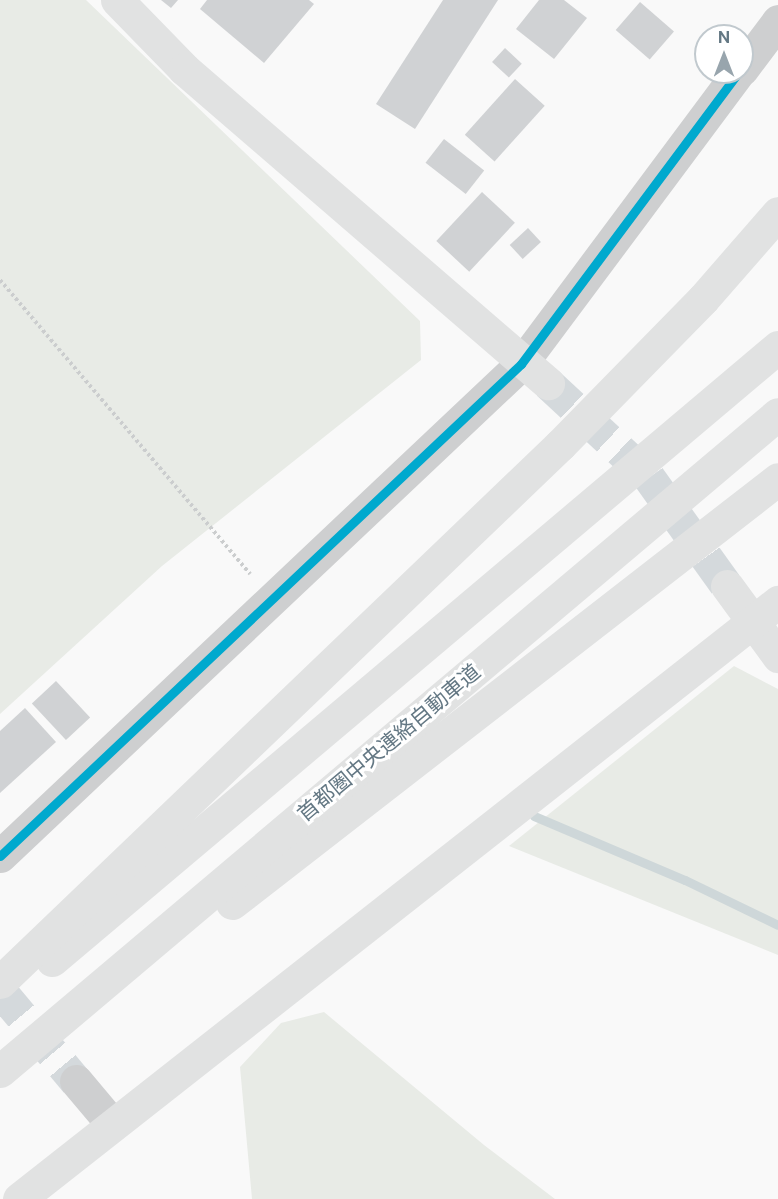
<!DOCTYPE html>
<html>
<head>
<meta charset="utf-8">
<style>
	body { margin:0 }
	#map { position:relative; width:778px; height:1199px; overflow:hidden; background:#f9f9f9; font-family:"Public Sans","Noto Sans JP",sans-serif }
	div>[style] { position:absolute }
	.green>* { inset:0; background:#e8ebe6 }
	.stream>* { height:9px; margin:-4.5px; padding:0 4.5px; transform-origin:4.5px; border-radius:4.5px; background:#ced7d9 }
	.building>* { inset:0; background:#d0d2d4; transform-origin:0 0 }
	.street-tunnel>* { height:33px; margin-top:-16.5px; transform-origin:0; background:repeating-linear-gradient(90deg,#d4d9dc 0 33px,transparent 0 49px) }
	.secondary-tunnel>* { height:33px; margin-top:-16.5px; transform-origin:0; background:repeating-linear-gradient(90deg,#d4d9dc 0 33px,transparent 0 49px) }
	.path>* { height:4px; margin-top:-2px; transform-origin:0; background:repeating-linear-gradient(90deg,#cbcdce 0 3px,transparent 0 6px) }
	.street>* { height:33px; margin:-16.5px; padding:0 16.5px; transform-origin:16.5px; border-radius:16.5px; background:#cecfd0 }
	.secondary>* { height:33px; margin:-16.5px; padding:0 16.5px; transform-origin:16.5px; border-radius:16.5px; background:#e1e2e2 }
	.highway>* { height:33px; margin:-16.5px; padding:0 16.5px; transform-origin:16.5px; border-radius:16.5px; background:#e1e2e2 }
	.bus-1>* { height:9px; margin:-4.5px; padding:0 4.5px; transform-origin:4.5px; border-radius:4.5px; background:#00a9ce }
	span { translate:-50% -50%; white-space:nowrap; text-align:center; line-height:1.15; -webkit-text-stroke:6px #fff; paint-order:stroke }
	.street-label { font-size:21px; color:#647884 }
	.north { position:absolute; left:694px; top:24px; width:60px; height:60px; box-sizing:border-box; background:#fff; border:2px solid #c1c9ce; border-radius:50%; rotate:0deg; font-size:16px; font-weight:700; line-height:24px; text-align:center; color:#647884 }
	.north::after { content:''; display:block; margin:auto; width:21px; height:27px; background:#98a5ad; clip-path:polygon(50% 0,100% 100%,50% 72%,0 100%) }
</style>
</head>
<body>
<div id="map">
	<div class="green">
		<div style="clip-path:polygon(0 0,86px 0,420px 321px,421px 360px,162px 566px,0 714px)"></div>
		<div style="clip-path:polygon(734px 666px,778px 689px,778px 955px,509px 846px)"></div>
		<div style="clip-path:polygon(324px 1012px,484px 1145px,555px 1199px,252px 1199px,240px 1067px,281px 1023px)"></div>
	</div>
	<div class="stream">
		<div style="left:534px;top:816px;width:164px;rotate:23deg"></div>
		<div style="left:685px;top:880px;width:103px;rotate:25.8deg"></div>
	</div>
	<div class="building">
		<div style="clip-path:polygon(161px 0,178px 0,171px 8px)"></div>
		<div style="clip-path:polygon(207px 0,309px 0,314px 4px,264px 63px,200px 9px)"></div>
		<div style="clip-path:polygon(443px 0,498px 0,415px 129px,376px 104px)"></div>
		<div style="clip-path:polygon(539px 0,564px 0,587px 18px,554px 59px,516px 29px)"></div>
		<div style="left:640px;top:2px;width:45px;height:37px;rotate:41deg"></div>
		<div style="left:505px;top:48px;width:23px;height:19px;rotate:43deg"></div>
		<div style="left:515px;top:79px;width:40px;height:75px;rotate:42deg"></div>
		<div style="left:444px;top:139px;width:51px;height:30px;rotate:38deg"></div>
		<div style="left:482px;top:192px;width:45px;height:67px;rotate:43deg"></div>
		<div style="left:528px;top:228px;width:19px;height:25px;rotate:47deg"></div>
		<div style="left:56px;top:681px;width:50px;height:33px;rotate:47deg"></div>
		<div style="clip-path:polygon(25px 708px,56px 742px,0 793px,0 731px)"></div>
	</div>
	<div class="street-tunnel">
		<div style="left:0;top:990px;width:119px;rotate:50.1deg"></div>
	</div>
	<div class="secondary-tunnel">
		<div style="left:548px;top:383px;width:138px;rotate:42.9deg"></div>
		<div style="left:649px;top:477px;width:134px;rotate:54.4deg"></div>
	</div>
	<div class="path">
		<div style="left:0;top:280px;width:386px;rotate:49.6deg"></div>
	</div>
	<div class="street">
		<div style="left:742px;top:69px;width:60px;rotate:-53.1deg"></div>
		<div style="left:0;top:856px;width:717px;rotate:-43.36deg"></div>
		<div style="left:521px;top:364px;width:364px;rotate:-53.3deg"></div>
		<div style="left:76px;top:1081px;width:57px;rotate:49.9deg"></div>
	</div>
	<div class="secondary">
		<div style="left:117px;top:0;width:96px;rotate:45.8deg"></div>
		<div style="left:184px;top:69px;width:481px;rotate:40.8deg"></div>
		<div style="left:727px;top:586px;width:87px;rotate:53.9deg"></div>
		<div style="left:19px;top:1199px;width:966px;rotate:-38.19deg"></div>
	</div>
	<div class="highway">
		<div style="left:232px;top:903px;width:691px;rotate:-37.83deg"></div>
		<div style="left:52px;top:960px;width:950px;rotate:-40.18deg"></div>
		<div style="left:0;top:982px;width:776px;rotate:-43.8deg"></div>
		<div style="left:560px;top:445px;width:204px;rotate:-45.6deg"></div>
		<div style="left:703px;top:299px;width:114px;rotate:-48.9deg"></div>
		<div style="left:0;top:1071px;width:1018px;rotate:-40.18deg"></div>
	</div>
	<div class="bus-1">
		<div style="left:0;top:856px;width:717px;rotate:-43.36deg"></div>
		<div style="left:521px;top:364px;width:364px;rotate:-53.3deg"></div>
	</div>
	<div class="street-label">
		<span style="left:389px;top:743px;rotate:-40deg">首都圏中央連絡自動車道</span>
	</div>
	<div class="north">N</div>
</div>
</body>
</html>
